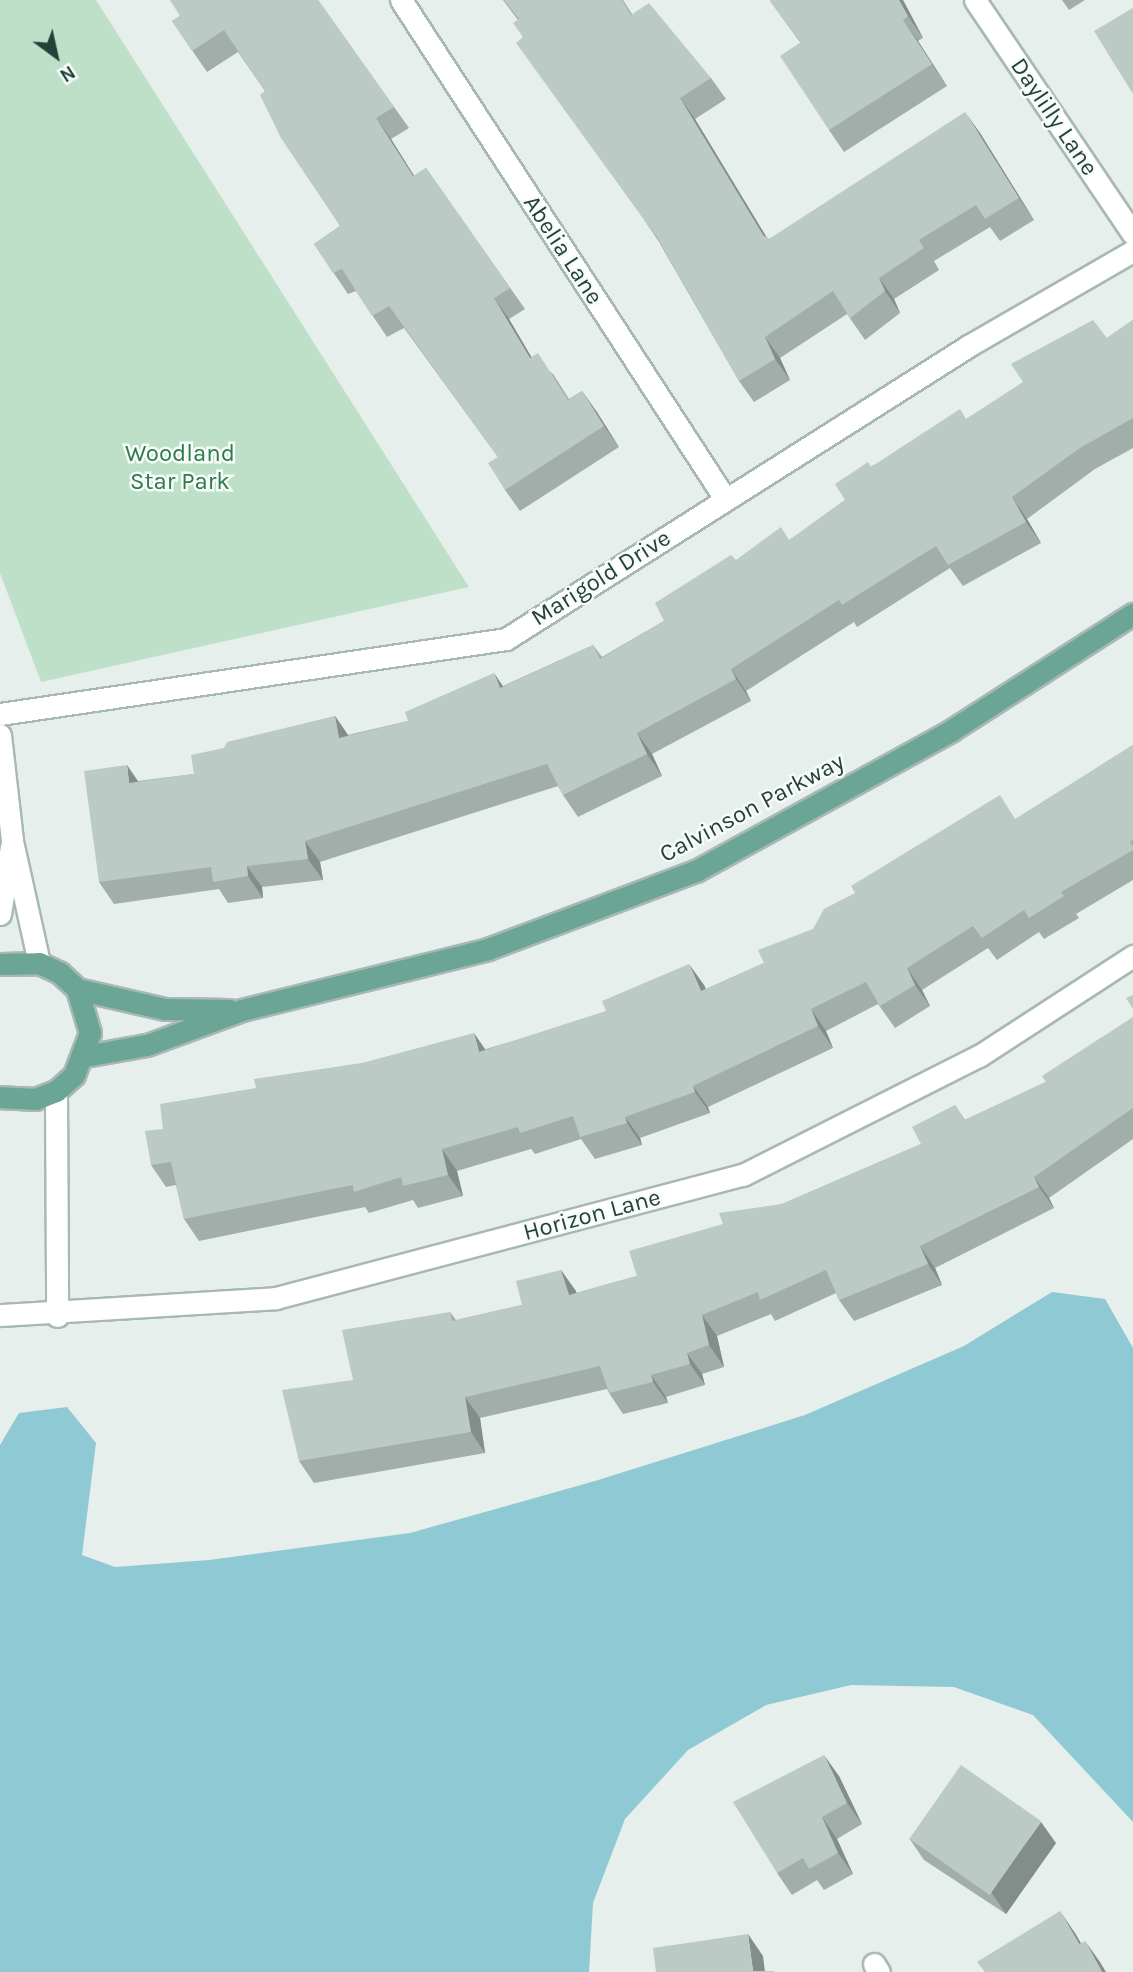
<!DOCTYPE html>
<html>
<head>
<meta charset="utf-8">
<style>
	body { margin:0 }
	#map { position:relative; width:1133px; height:1972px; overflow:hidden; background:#e6efeb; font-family:Karla,sans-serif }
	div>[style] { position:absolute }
	.green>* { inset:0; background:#bfe0c8 }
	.water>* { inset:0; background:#8ec9d4 }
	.roads { filter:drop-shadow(2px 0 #a8b8b2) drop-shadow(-2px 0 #a8b8b2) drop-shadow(0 2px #a8b8b2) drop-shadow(0 -2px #a8b8b2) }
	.minor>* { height:21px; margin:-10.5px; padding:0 10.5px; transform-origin:10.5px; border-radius:10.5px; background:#fff }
	.major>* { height:21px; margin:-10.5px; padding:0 10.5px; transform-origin:10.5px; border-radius:10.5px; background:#6aa596 }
	.wall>* { inset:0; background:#a1aea9 }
	.shaded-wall>* { inset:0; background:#838d89 }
	.building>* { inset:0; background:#bbcac4; transform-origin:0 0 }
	span { translate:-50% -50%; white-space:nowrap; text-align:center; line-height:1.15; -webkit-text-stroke:5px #f7fbf9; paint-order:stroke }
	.street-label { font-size:24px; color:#24423a }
	.park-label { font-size:24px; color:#2d7a4b }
	.north { position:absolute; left:21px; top:21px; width:70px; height:70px; -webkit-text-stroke:5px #f7fbf9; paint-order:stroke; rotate:147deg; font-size:19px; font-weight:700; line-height:28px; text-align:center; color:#24423a }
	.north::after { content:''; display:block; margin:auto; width:24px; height:32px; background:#24423a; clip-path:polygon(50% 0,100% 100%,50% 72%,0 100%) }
</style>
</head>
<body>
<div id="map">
	<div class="green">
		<div style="clip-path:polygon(0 0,96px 0,469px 587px,41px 682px,0 573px)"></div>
	</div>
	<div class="water">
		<div style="clip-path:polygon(1052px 1292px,1105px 1299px,1133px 1348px,1133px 1822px,1033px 1715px,954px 1687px,851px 1685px,766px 1705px,688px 1750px,625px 1819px,593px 1903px,589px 1972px,0 1972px,0 1445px,19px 1413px,67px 1407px,96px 1443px,82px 1555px,115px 1567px,209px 1560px,410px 1533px,595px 1481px,805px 1415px,964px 1346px)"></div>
	</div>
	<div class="roads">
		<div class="minor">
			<div style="left:401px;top:0;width:596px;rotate:56.98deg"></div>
			<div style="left:975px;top:0;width:282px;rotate:56deg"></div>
			<div style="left:0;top:714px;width:512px;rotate:-8.43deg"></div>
			<div style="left:506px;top:639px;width:549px;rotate:-32.36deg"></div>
			<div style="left:970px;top:345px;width:188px;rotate:-30deg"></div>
			<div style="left:0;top:735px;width:107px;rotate:83.5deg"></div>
			<div style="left:12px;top:841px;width:125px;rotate:77.5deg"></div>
			<div style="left:0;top:914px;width:68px;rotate:-80.7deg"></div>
			<div style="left:56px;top:1091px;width:225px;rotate:89.7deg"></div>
			<div style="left:0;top:1315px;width:277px;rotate:-3.5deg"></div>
			<div style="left:276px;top:1298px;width:483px;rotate:-14.8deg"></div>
			<div style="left:743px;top:1175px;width:264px;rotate:-26.8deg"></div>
			<div style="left:979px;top:1056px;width:184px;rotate:-33deg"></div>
			<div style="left:874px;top:1964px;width:9px;rotate:58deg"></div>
		</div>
		<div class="major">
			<div style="left:0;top:964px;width:39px;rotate:-1deg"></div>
			<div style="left:39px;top:963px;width:23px;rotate:25deg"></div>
			<div style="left:60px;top:973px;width:23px;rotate:43deg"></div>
			<div style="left:77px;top:989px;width:46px;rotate:73.5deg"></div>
			<div style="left:90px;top:1033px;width:45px;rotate:110.9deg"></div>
			<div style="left:74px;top:1075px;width:24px;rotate:138deg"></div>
			<div style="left:56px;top:1091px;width:22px;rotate:159deg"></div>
			<div style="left:35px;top:1099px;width:35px;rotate:-177deg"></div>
			<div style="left:77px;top:989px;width:90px;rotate:12.8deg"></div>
			<div style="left:165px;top:1009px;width:64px;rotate:0.9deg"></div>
			<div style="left:85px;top:1056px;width:63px;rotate:-10.1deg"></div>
			<div style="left:147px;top:1045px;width:101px;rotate:-20.2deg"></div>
			<div style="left:242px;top:1010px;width:253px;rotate:-13.9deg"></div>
			<div style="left:488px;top:949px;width:222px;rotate:-20.6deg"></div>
			<div style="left:696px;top:871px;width:292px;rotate:-28.8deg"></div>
			<div style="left:952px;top:730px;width:215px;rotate:-32.7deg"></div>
		</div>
	</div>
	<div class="wall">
		<div style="clip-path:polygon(318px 0,409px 128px,391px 139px,414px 176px,426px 168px,525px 309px,509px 319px,531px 357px,553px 374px,569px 399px,582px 391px,619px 447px,520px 511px,505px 490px,498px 457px,404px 328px,387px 337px,356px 291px,348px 294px,314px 244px,340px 226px,265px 91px,238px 52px,207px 72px,172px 21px,180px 16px)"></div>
		<div style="clip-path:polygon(503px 0,623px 0,632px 14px,711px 78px,726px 99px,695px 119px,766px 237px,769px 239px,980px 133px,1034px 220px,1000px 241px,990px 227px,934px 261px,939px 270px,894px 299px,900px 313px,865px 340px,847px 314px,780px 358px,790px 380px,754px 402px,739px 381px,659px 242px,523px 38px,518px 20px)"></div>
		<div style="clip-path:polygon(772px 0,903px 0,923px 38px,918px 41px,947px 86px,844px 152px,829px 130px,800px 42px,770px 1px)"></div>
		<div style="clip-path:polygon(1062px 0,1085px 0,1069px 10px)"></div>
		<div style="clip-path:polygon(1133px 320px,1133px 448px,1095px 469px,1027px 519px,1041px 543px,963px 586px,950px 568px,857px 627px,854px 622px,746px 691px,751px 701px,652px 754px,662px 776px,578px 817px,563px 795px,558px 786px,320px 862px,323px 880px,262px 887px,263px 898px,228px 903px,219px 889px,114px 904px,99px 882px,138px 781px,194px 774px,224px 748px,335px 716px,348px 735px,408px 721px,503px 686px,593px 645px,602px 657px,664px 621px,736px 560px,790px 540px,845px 500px,872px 466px,967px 419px,1107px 338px)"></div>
		<div style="clip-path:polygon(1133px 745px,1133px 880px,1076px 914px,1079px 918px,1044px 939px,1039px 932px,997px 960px,988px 948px,922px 990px,930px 1006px,895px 1028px,878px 1004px,826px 1031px,833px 1048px,708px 1107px,710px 1113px,640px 1138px,642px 1145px,595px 1159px,581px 1139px,535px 1154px,531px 1149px,457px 1171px,463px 1196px,418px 1208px,413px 1200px,369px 1213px,365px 1207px,199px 1241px,184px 1219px,176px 1185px,166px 1187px,151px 1165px,163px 1129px,486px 1049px,704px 985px,706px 989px,764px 963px,813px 929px,1016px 819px)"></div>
		<div style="clip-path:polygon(1133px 1017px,1133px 1139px,1049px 1198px,1054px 1208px,935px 1268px,942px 1285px,854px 1321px,839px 1300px,836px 1293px,775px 1321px,771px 1314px,717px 1336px,724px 1367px,702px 1374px,705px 1385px,666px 1397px,668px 1403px,623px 1414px,609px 1393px,607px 1389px,480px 1418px,485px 1453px,314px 1483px,299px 1461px,353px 1380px,450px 1312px,456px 1320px,522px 1305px,561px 1270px,576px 1293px,637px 1276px,723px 1224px,782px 1204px,921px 1144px,955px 1105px,965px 1120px,1046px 1082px)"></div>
		<div style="clip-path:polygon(839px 1776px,862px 1824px,837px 1839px,853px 1874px,824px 1890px,817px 1880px,792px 1895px,777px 1873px)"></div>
		<div style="clip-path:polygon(909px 1838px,1056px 1843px,1006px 1914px,924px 1860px)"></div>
	</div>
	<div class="shaded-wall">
		<div style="clip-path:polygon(899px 0,903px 0,923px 38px,908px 16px)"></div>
		<div style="clip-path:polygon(903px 20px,918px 41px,947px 86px,932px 64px)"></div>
		<div style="clip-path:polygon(680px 98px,695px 119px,778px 256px,763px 235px)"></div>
		<div style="clip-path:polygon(965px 112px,980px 133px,1034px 220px,1019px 198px)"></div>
		<div style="clip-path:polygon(376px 118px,391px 139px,428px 198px,413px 176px)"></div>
		<div style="clip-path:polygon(879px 278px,894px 299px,900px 313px,885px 291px)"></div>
		<div style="clip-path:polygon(494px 298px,509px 319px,545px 380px,530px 358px)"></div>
		<div style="clip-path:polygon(765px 337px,780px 358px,790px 380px,775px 359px)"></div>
		<div style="clip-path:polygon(582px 391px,597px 412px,619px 447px,604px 426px)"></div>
		<div style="clip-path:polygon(1012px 497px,1027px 519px,1041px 543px,1026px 522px)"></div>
		<div style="clip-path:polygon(731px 669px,746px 691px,751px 701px,736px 679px)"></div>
		<div style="clip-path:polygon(494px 673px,509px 695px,500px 688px)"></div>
		<div style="clip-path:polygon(335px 716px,350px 738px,339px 738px)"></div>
		<div style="clip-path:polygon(637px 733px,652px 754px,662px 776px,647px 754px)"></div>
		<div style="clip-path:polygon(127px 765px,142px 787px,129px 783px)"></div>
		<div style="clip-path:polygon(305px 841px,320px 862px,323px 880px,308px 859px)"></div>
		<div style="clip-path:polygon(247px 866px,262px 887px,263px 898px,248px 876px)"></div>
		<div style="clip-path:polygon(689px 964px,704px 985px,716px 1013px,701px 991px)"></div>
		<div style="clip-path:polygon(907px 968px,922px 990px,930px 1006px,915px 985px)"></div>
		<div style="clip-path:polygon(811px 1009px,826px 1031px,833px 1048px,818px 1026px)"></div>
		<div style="clip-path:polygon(474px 1033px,489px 1055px,479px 1052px)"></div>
		<div style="clip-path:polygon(693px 1086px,708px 1107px,710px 1113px,695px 1092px)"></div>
		<div style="clip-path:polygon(625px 1117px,640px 1138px,642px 1145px,627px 1123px)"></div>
		<div style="clip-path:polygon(442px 1149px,457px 1171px,463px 1196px,448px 1175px)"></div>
		<div style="clip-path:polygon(1034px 1177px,1049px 1198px,1054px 1208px,1039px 1187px)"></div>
		<div style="clip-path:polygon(920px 1246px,935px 1268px,942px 1285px,928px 1264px)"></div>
		<div style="clip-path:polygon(561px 1270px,576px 1291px,584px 1316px,569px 1295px)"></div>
		<div style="clip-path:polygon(702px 1315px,717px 1336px,724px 1367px,709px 1345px)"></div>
		<div style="clip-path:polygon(687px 1353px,702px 1374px,705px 1385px,690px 1364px)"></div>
		<div style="clip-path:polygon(651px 1375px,666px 1397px,668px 1403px,653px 1382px)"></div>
		<div style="clip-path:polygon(465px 1397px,480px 1418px,485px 1453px,471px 1432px)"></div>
		<div style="clip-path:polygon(824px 1755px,839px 1776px,862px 1824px,847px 1803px)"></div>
		<div style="clip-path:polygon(822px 1817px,837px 1839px,853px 1874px,838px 1853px)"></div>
		<div style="clip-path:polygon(1041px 1822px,1056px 1843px,1006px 1914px,991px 1892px)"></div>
		<div style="clip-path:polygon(1060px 1911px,1075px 1933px,1094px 1965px,1079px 1944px)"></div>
		<div style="clip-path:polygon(748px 1934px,763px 1956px,765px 1972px,753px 1971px)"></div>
		<div style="clip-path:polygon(1085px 1941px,1100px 1962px,1106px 1972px,1102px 1972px)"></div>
	</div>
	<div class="building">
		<div style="clip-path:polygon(170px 0,318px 0,394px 107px,376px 118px,413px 176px,426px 168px,510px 288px,494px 298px,530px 358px,538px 353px,568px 400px,582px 391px,604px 426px,505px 490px,488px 463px,498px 457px,389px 306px,372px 316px,342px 269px,333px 273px,314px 244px,340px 226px,281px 138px,260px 95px,265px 91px,224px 30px,192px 51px,172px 21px,180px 16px)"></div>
		<div style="clip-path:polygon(504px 0,622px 0,631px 15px,649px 3px,711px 78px,680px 98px,763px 235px,769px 239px,965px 112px,1019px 198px,985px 219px,976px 205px,919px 240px,924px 248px,879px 278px,885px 291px,850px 318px,833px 291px,765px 337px,775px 359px,739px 381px,658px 239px,516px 43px,523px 37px,513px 23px,519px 19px)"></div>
		<div style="clip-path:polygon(772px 0,899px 0,908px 16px,903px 20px,932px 64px,829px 130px,780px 56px,801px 42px,770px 1px)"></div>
		<div style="clip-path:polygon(1133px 8px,1133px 94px,1094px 31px)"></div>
		<div style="clip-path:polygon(1093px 320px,1107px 338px,1133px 320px,1133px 418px,1080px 448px,1012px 497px,1026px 522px,948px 565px,936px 546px,842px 605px,839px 600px,731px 669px,736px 679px,637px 733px,647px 754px,563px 795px,547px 764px,305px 841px,308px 859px,247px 866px,248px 876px,213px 882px,211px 867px,99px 882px,84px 771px,127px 765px,129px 783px,194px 774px,191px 755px,224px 748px,227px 742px,335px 716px,339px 738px,408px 721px,405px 712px,494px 673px,500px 688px,593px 645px,600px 659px,664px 621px,655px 603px,731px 555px,736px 560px,781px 527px,789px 540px,845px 500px,835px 484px,868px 462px,871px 467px,960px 409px,966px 419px,1023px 382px,1011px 364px)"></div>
		<div style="clip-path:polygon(1133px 745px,1133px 840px,1130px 842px,1133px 847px,1133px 850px,1061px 892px,1064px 896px,1029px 918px,1024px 910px,982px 938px,973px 926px,907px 968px,915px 985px,880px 1006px,866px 982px,811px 1009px,818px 1026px,693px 1086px,695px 1092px,625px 1117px,627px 1123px,580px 1137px,573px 1116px,520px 1133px,518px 1127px,442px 1149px,448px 1175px,403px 1186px,401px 1177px,354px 1192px,353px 1185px,184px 1219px,171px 1162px,151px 1165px,145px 1131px,163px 1129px,160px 1104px,256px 1088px,254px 1079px,362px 1063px,474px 1033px,479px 1052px,606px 1011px,602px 1001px,689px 964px,701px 991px,764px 963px,758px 950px,813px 929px,824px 909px,855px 893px,851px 886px,1000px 795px,1015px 819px)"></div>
		<div style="clip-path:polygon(1133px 995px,1133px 1009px,1126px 998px)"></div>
		<div style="clip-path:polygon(1133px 1017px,1133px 1108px,1034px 1177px,1039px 1187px,920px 1246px,928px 1264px,839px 1300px,826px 1270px,760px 1300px,758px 1292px,702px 1315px,709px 1345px,687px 1353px,690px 1364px,651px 1375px,653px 1382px,609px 1393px,600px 1366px,465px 1397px,471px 1432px,299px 1461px,282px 1390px,353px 1380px,342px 1330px,450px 1312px,452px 1321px,522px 1305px,516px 1281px,561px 1270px,569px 1295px,637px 1276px,629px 1251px,723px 1224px,719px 1213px,782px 1204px,921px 1144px,912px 1127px,955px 1105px,964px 1120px,1046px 1082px,1042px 1076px)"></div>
		<div style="clip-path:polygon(824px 1755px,847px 1803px,822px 1817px,838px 1853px,809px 1869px,803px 1858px,777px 1873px,733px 1802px)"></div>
		<div style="left:961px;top:1765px;width:98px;height:90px;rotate:35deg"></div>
		<div style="clip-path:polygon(1060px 1911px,1079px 1944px,1085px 1941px,1102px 1972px,985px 1972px,977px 1962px)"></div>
		<div style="clip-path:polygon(748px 1934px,753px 1971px,774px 1971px,774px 1972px,656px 1972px,653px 1948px)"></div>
	</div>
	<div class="street-label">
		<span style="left:1054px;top:117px;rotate:56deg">Daylilly Lane</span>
		<span style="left:563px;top:250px;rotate:57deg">Abelia Lane</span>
		<span style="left:601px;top:578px;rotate:-32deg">Marigold Drive</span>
		<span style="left:752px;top:808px;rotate:-28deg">Calvinson Parkway</span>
		<span style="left:592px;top:1215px;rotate:-15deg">Horizon Lane</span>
	</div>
	<div class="park-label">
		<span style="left:180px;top:468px">Woodland<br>Star Park</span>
	</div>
	<div class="north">N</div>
</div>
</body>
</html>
